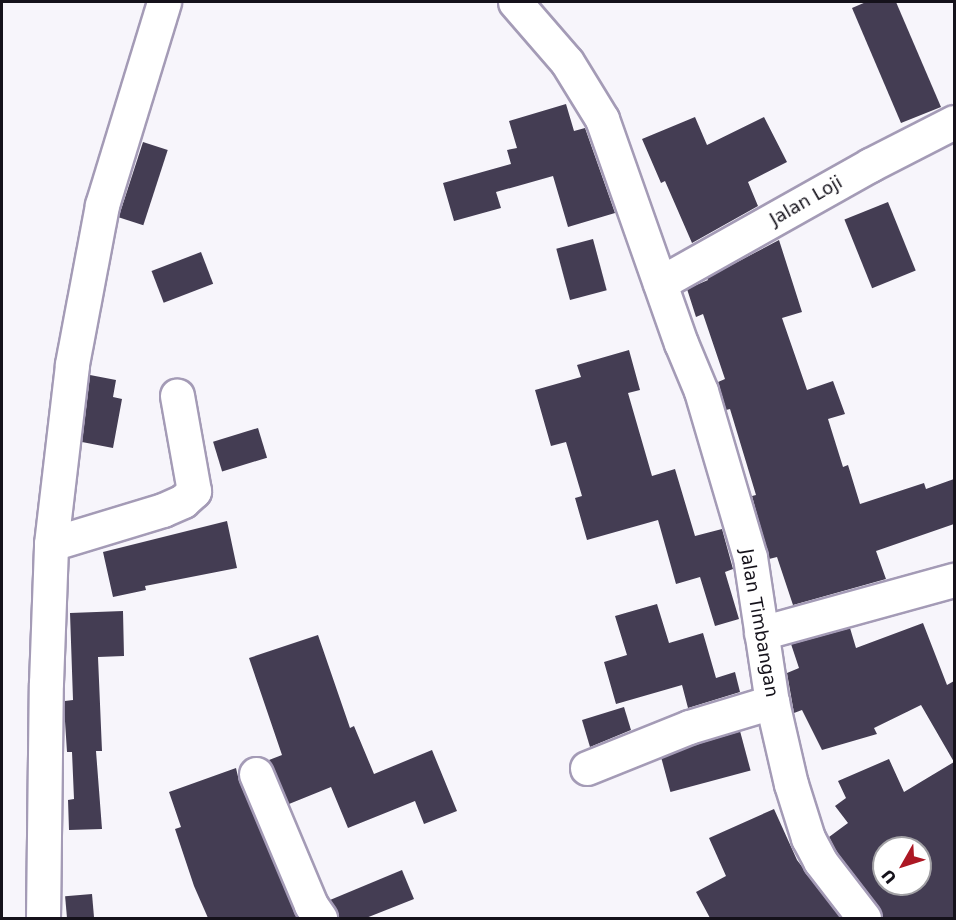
<!DOCTYPE html>
<html>
<head>
<meta charset="utf-8">
<style>
	body { margin:0 }
	#map { position:relative; width:956px; height:920px; overflow:hidden; background:#f7f5fb; font-family:"DejaVu Sans",sans-serif }
	div>[style] { position:absolute }
	.building>* { inset:0; background:#443d53; transform-origin:0 0 }
	.roads { filter:drop-shadow(2px 0 #a49bb6) drop-shadow(-2px 0 #a49bb6) drop-shadow(0 2px #a49bb6) drop-shadow(0 -2px #a49bb6) }
	.minor>* { height:33px; margin:-16.5px; padding:0 16.5px; transform-origin:16.5px; border-radius:16.5px; background:#fff }
	span { translate:-50% -50%; white-space:nowrap; text-align:center; line-height:1.15; -webkit-text-stroke:6px #fff; paint-order:stroke }
	.street-label { font-size:18px; color:#15121b }
	.frame { position:absolute; inset:0; border:3px solid #15121b; pointer-events:none }
	.north { position:absolute; left:872px; top:836px; width:60px; height:60px; box-sizing:border-box; background:#fff; border:2px solid #a1a0a4; border-radius:50%; rotate:231deg; font-size:16px; font-weight:700; line-height:24px; text-align:center; color:#15121b }
	.north::after { content:''; display:block; margin:auto; width:21px; height:27px; background:#ac1824; clip-path:polygon(50% 0,100% 100%,50% 72%,0 100%) }
</style>
</head>
<body>
<div id="map">
	<div class="building">
		<div style="clip-path:polygon(866px 2px,896px 2px,941px 107px,901px 123px,852px 8px)"></div>
		<div style="clip-path:polygon(566px 104px,574px 131px,585px 128px,615px 213px,568px 227px,553px 176px,496px 192px,501px 208px,454px 221px,443px 183px,511px 164px,507px 150px,517px 148px,509px 121px)"></div>
		<div style="clip-path:polygon(695px 117px,707px 145px,764px 117px,787px 162px,748px 182px,758px 206px,692px 243px,665px 181px,661px 183px,642px 139px)"></div>
		<div style="left:143px;top:142px;width:26px;height:79px;rotate:18deg"></div>
		<div style="left:888px;top:202px;width:74px;height:47px;rotate:68deg"></div>
		<div style="left:593px;top:239px;width:53px;height:38px;rotate:75deg"></div>
		<div style="clip-path:polygon(779px 240px,802px 312px,782px 318px,807px 390px,833px 381px,845px 414px,828px 419px,843px 467px,848px 465px,860px 504px,924px 483px,926px 489px,954px 479px,954px 524px,876px 551px,886px 579px,793px 605px,777px 557px,769px 559px,752px 496px,756px 495px,730px 409px,726px 410px,718px 382px,725px 379px,703px 314px,696px 317px,687px 289px,708px 280px,707px 278px)"></div>
		<div style="left:201px;top:252px;width:34px;height:53px;rotate:69deg"></div>
		<div style="clip-path:polygon(629px 350px,640px 390px,628px 393px,652px 476px,675px 469px,695px 536px,722px 529px,733px 569px,725px 572px,739px 619px,715px 626px,700px 577px,676px 584px,658px 520px,587px 540px,575px 498px,582px 496px,566px 442px,551px 446px,535px 390px,581px 377px,577px 365px)"></div>
		<div style="clip-path:polygon(90px 375px,116px 380px,113px 397px,122px 399px,113px 448px,82px 442px)"></div>
		<div style="left:258px;top:428px;width:31px;height:47px;rotate:73deg"></div>
		<div style="clip-path:polygon(227px 521px,237px 568px,145px 586px,146px 590px,113px 597px,103px 552px)"></div>
		<div style="clip-path:polygon(657px 604px,669px 643px,703px 633px,716px 678px,735px 672px,740px 692px,688px 708px,682px 685px,616px 704px,604px 662px,627px 655px,615px 616px)"></div>
		<div style="clip-path:polygon(123px 611px,124px 656px,98px 657px,102px 751px,96px 751px,102px 829px,69px 830px,68px 800px,74px 799px,72px 752px,67px 752px,64px 706px,65px 701px,73px 700px,70px 613px)"></div>
		<div style="clip-path:polygon(evenodd,923px 623px,947px 685px,954px 681px,954px 918px,882px 918px,879px 907px,836px 851px,829px 837px,848px 823px,835px 806px,846px 798px,838px 781px,889px 759px,904px 792px,954px 762px,921px 705px,874px 728px,877px 734px,822px 750px,802px 710px,794px 713px,787px 673px,799px 668px,791px 644px,850px 628px,856px 648px,923px 623px,884px 848px,920px 848px,920px 884px,884px 884px,884px 848px)"></div>
		<div style="clip-path:polygon(318px 635px,350px 728px,354px 726px,374px 774px,432px 750px,457px 811px,424px 824px,415px 801px,348px 828px,331px 787px,289px 804px,269px 760px,282px 755px,249px 658px)"></div>
		<div style="clip-path:polygon(624px 707px,631px 730px,590px 747px,582px 720px)"></div>
		<div style="left:740px;top:731px;width:41px;height:83px;rotate:75deg"></div>
		<div style="clip-path:polygon(236px 768px,239px 781px,298px 918px,208px 918px,194px 886px,175px 829px,181px 827px,169px 792px)"></div>
		<div style="clip-path:polygon(774px 809px,797px 860px,841px 918px,710px 918px,696px 892px,726px 876px,709px 838px)"></div>
		<div style="clip-path:polygon(402px 870px,414px 899px,366px 918px,338px 918px,330px 900px)"></div>
		<div style="left:92px;top:894px;width:24px;height:27px;rotate:85deg"></div>
	</div>
	<div class="roads">
		<div class="minor">
			<div style="left:515px;top:2px;width:79px;rotate:49.1deg"></div>
			<div style="left:567px;top:62px;width:67px;rotate:58.4deg"></div>
			<div style="left:602px;top:119px;width:238px;rotate:70.6deg"></div>
			<div style="left:681px;top:343px;width:52px;rotate:67.4deg"></div>
			<div style="left:701px;top:391px;width:173px;rotate:73.6deg"></div>
			<div style="left:750px;top:557px;width:147px;rotate:81.4deg"></div>
			<div style="left:772px;top:702px;width:84px;rotate:77deg"></div>
			<div style="left:791px;top:784px;width:57px;rotate:72.5deg"></div>
			<div style="left:808px;top:838px;width:26px;rotate:62deg"></div>
			<div style="left:820px;top:861px;width:72px;rotate:52.3deg"></div>
			<div style="left:660px;top:283px;width:241px;rotate:-29.3deg"></div>
			<div style="left:870px;top:165px;width:94px;rotate:-27.1deg"></div>
			<div style="left:51px;top:544px;width:117px;rotate:-16.9deg"></div>
			<div style="left:163px;top:510px;width:22px;rotate:-24deg"></div>
			<div style="left:183px;top:501px;width:15px;rotate:-42deg"></div>
			<div style="left:194px;top:491px;width:97px;rotate:-100.1deg"></div>
			<div style="left:761px;top:633px;width:200px;rotate:-15.4deg"></div>
			<div style="left:587px;top:768px;width:110px;rotate:-21.9deg"></div>
			<div style="left:689px;top:727px;width:87px;rotate:-16.8deg"></div>
			<div style="left:256px;top:774px;width:142px;rotate:67.2deg"></div>
			<div style="left:311px;top:905px;width:16px;rotate:55deg"></div>
			<div style="left:43px;top:918px;width:235px;rotate:-89.3deg"></div>
			<div style="left:46px;top:683px;width:139px;rotate:-87.9deg"></div>
			<div style="left:51px;top:544px;width:181px;rotate:-83.3deg"></div>
			<div style="left:72px;top:364px;width:162px;rotate:-79.3deg"></div>
			<div style="left:102px;top:205px;width:212px;rotate:-73deg"></div>
		</div>
	</div>
	<div class="street-label">
		<span style="left:806px;top:201px;rotate:-30deg">Jalan Loji</span>
		<span style="left:759px;top:623px;rotate:80deg">Jalan Timbangan</span>
	</div>
	<div class="frame"></div>
	<div class="north">U</div>
</div>
</body>
</html>
